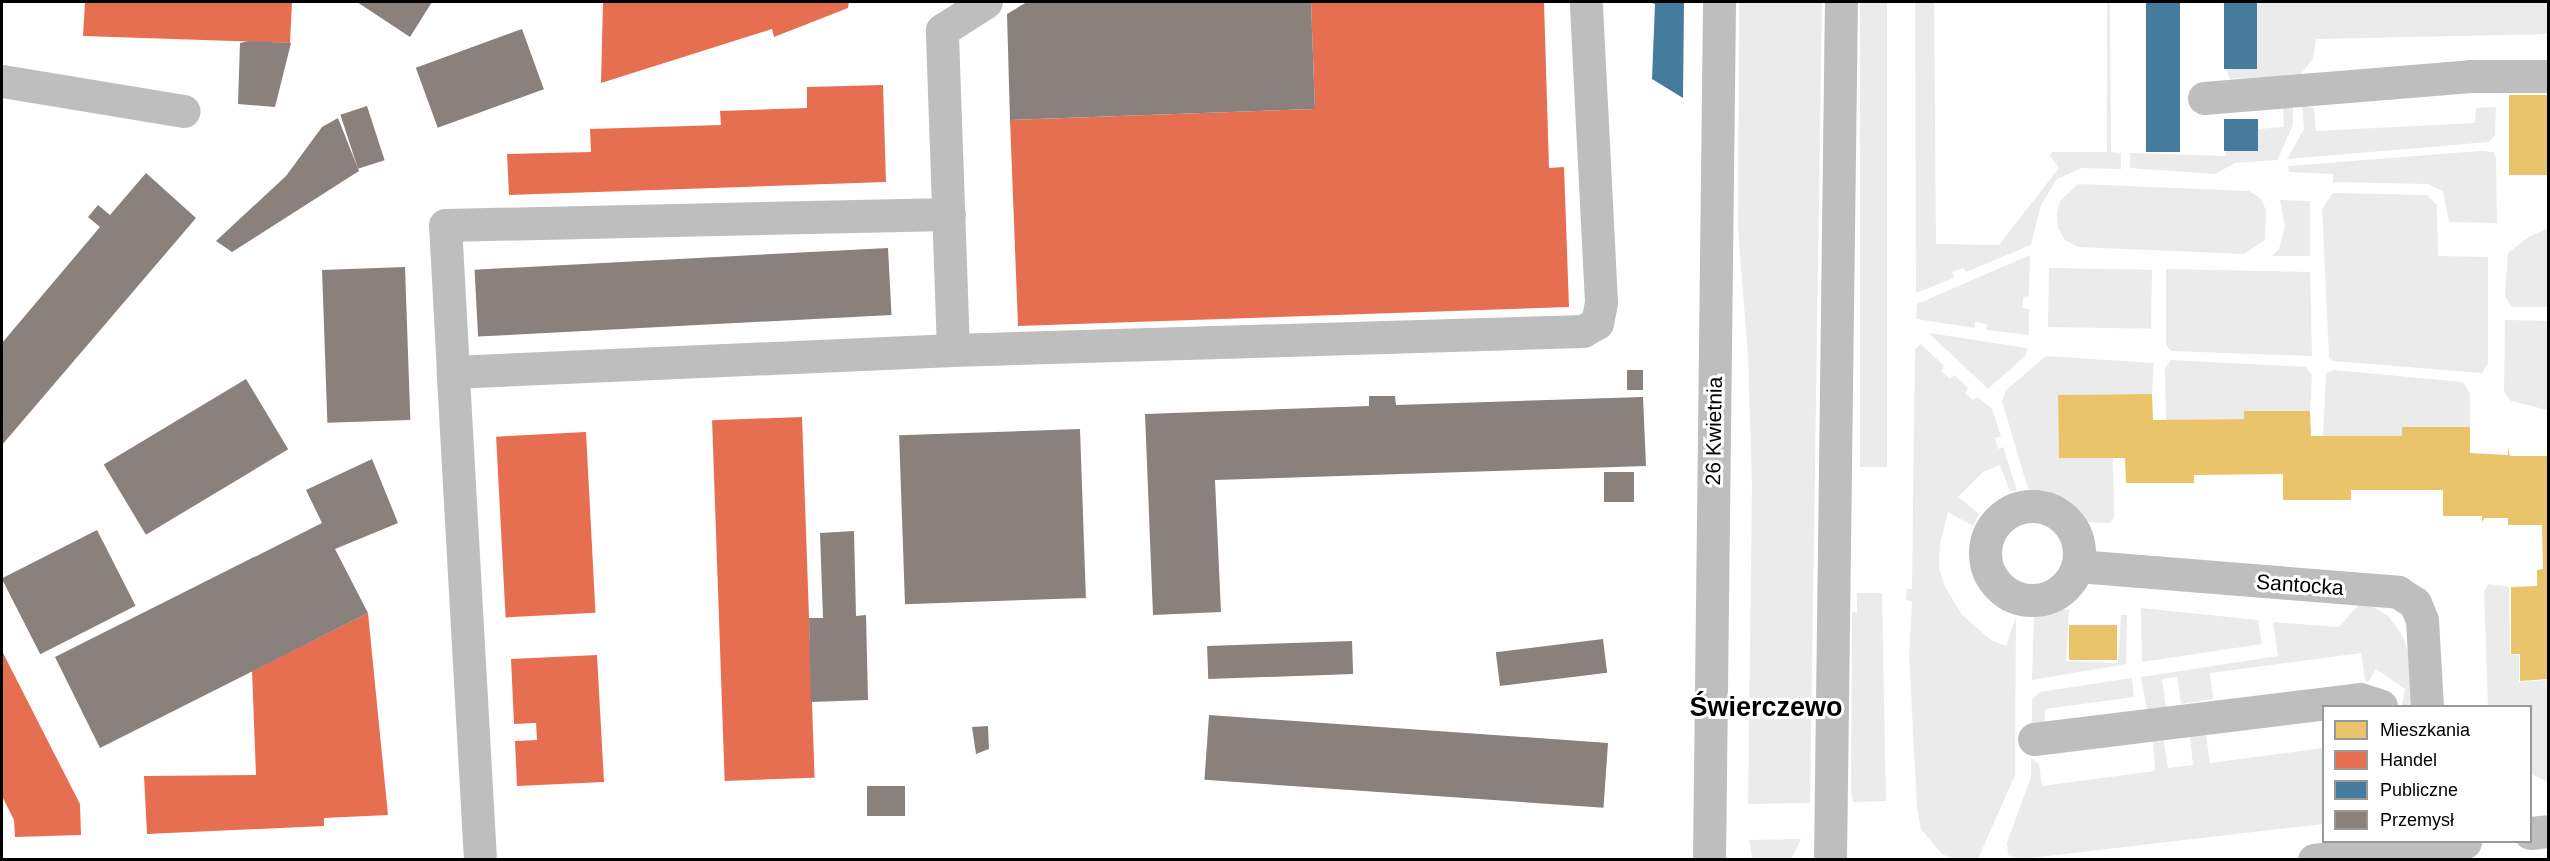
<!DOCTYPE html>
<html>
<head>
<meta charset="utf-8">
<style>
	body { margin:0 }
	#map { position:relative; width:2550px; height:861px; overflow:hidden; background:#fff; font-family:Arial,sans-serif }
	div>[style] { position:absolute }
	.green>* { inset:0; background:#ebebeb; transform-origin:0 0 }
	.homes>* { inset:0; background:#e9c46a; transform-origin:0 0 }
	.shops>* { inset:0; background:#e76f51; transform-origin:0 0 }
	.public>* { inset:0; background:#457b9d; transform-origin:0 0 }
	.industry>* { inset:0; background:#8a817c; transform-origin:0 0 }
	.minor>* { height:33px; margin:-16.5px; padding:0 16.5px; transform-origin:16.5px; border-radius:16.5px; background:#bebebe }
	.minor>.ring { margin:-16.5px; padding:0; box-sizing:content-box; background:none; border:33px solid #bebebe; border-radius:50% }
	span { translate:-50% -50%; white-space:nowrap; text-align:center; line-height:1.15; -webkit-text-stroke:6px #fff; paint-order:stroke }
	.street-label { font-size:21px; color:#000 }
	.district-label { font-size:27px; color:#000; font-weight:700 }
	.frame { position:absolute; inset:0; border:3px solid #000; pointer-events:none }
	.legend { position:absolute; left:2322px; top:705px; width:210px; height:138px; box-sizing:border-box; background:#fff; border:2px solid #999; margin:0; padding:8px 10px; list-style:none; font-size:18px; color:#000 }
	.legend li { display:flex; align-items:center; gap:12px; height:30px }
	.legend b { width:30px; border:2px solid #999 }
</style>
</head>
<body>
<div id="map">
	<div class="green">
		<div style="clip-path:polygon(1739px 2px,1822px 2px,1810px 803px,1748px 804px,1752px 485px,1748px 355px,1738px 230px)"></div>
		<div style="left:1860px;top:2px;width:27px;height:465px"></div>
		<div style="clip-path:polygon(1915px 2px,1934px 2px,1936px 244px,1999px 245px,2059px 168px,2050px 156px,2052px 152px,2107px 152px,2107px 2px,2110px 2px,2111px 152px,2121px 153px,2121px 169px,2082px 168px,2057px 179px,2041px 205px,2031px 245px,1966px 272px,1963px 268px,1952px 272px,1954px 278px,1916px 293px)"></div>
		<div style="clip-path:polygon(2224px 2px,2548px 2px,2548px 34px,2316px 39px,2313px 59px,2300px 75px,2230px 79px,2225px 67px)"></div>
		<div style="clip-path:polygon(2302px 105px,2314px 108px,2316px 131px,2475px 123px,2476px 108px,2496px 107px,2495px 135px,2489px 142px,2287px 159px,2304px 129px)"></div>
		<div style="clip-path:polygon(2283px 106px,2293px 106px,2293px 125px,2277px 160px,2235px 163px,2215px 174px,2130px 168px,2130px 153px,2226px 156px,2226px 122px,2258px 121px,2258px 129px,2284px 127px)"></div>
		<div style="clip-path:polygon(2480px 151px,2494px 152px,2496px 157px,2497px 223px,2449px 222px,2443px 191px,2428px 184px,2333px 182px,2333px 174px,2289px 172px,2288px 166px)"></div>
		<div style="clip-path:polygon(2078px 184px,2249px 191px,2260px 198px,2266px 210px,2265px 240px,2244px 254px,2078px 247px,2065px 240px,2058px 228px,2057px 213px,2060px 201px)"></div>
		<div style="clip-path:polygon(2333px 193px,2427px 195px,2437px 205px,2438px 256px,2488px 257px,2488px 363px,2482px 373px,2333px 361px,2329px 357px,2322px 209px)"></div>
		<div style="clip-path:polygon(2280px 200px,2310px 201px,2310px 256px,2272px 256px,2279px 249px,2285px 226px)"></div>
		<div style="clip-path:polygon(2548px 228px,2548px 307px,2512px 307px,2505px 296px,2508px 253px,2527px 238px)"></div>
		<div style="clip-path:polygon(2030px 255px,2029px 296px,2023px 297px,2022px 308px,2029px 309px,2029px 335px,1986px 330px,1987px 324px,1975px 322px,1975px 328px,1916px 319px,1917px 304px)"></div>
		<div style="left:2049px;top:268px;width:103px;height:59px;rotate:1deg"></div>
		<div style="clip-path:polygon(2166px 269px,2310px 272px,2312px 356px,2171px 351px,2166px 345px)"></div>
		<div style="clip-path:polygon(2505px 320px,2548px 321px,2548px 442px,2547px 410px,2511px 401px,2504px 392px)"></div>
		<div style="clip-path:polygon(1929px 333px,2027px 348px,2026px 355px,1988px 389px)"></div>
		<div style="clip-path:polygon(1921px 344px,1944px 366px,1941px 371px,1950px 379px,1954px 375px,1968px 388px,1965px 393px,1973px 400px,1978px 397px,1992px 409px,2001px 436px,1995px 438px,1998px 449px,2003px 447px,2017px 491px,2010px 491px,2000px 465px,1983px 472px,1958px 497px,1979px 514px,1973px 526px,1948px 512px,1940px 544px,1939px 568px,1944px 585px,1962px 615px,1991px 640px,2006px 646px,2016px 617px,2015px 775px,1978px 859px,1954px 859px,1942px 854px,1921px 829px,1917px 808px,1909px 655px,1912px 601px,1906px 600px,1907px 589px,1912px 589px,1915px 349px)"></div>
		<div style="clip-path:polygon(2046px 356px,2154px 363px,2152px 394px,2058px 395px,2059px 458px,2113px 458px,2114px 518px,2110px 523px,2085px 522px,2073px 506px,2059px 499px,2029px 492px,2002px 401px,2006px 390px)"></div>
		<div style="clip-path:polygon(2171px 360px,2306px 367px,2312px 375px,2310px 411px,2244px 411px,2244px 419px,2166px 420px,2165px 368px)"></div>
		<div style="clip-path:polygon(2334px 370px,2463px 382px,2470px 394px,2470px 427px,2402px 427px,2402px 436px,2323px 436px,2326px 373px)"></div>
		<div style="clip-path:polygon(2489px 584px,2509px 587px,2510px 654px,2519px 655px,2519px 682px,2548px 680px,2548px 782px,2531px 774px,2530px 706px,2488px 706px,2484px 591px)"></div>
		<div style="clip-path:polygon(1857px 593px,1882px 593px,1886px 801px,1853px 802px,1851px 791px,1852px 612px,1857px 612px)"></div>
		<div style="clip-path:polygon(2363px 600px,2388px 616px,2401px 633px,2411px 659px,2414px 706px,2402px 705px,2405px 689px,2376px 669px,2368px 682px,2365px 680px,2361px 653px,2210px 673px,2213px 699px,2181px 704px,2177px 677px,2162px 679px,2166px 707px,2147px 709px,2141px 677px,2278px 656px,2273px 622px,2339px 627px)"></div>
		<div style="clip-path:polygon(2141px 608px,2258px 620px,2262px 644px,2142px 662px)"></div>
		<div style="clip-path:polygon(2060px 609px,2069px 610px,2066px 661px,2118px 663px,2121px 615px,2127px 615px,2126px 664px,2032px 680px,2034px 616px)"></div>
		<div style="clip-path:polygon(2132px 678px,2134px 697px,2045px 709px,2045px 723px,2032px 725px,2032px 699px,2040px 692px)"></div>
		<div style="clip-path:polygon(2206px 735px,2210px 763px,2323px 748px,2323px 824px,2022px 859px,2008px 855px,2007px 843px,2031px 777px,2031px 758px,2039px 764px,2042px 786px,2155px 771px,2153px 742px,2164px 741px,2168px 768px,2193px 765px,2190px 737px)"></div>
		<div style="clip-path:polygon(1801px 839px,1791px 859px,1752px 859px,1749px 840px)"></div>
	</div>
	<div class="homes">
		<div style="left:2509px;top:95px;width:39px;height:80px"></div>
		<div style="clip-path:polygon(2152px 394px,2153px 420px,2244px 419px,2244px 411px,2310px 411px,2311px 436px,2402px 436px,2402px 427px,2470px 427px,2470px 453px,2508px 455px,2508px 447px,2510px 456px,2548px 456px,2548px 679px,2520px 681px,2520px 654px,2511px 654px,2511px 587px,2537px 586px,2537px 570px,2543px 569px,2542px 525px,2508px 525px,2508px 518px,2484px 518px,2482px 523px,2482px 516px,2443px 516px,2443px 490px,2351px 490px,2351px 500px,2283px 500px,2283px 474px,2194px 475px,2194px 483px,2126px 483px,2125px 458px,2059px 458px,2058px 395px)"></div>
		<div style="left:2069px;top:625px;width:48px;height:35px"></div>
	</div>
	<div class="shops">
		<div style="clip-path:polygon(85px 2px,292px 2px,290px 43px,83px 36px)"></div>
		<div style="clip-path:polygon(603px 2px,849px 2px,848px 8px,774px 37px,772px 29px,601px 83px)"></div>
		<div style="clip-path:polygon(1311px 2px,1544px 2px,1549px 168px,1564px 167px,1569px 307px,1018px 326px,1010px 120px,1315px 109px)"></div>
		<div style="clip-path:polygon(883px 85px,886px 182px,509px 195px,507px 154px,591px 152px,590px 129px,721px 125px,720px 111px,807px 108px,807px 87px)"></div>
		<div style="left:802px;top:417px;width:361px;height:90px;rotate:88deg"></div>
		<div style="left:586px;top:432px;width:181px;height:90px;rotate:87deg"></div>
		<div style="clip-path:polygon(368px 613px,388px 815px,324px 818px,324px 826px,147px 834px,144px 776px,256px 775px,252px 671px)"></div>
		<div style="clip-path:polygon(2px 651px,80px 804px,81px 835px,15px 837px,14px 820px,2px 796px)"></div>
		<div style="clip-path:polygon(597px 655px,604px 782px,517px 786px,515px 741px,537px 740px,536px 723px,514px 724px,511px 659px)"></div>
	</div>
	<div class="public">
		<div style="clip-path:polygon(1649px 2px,1684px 2px,1683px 98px,1652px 79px,1655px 4px)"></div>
		<div style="left:2146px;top:2px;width:34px;height:150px"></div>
		<div style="left:2224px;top:2px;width:33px;height:67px"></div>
		<div style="left:2224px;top:119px;width:34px;height:32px"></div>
	</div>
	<div class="industry">
		<div style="clip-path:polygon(357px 2px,432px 2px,410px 37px)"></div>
		<div style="clip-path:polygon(1027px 2px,1311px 2px,1315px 109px,1010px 120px,1007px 14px)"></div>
		<div style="left:522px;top:29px;width:64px;height:113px;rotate:70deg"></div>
		<div style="clip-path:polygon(249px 41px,291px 43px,275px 107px,238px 104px,240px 43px)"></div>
		<div style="left:367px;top:106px;width:57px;height:28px;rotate:72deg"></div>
		<div style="clip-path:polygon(338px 118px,359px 171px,232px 252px,216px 241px,286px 176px,322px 127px)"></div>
		<div style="clip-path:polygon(146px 173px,196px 218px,2px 445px,2px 343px,100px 227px,88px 217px,98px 205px,110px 215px)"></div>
		<div style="left:888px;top:248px;width:67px;height:414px;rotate:87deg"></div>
		<div style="left:405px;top:267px;width:153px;height:83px;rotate:88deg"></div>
		<div style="left:1627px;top:370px;width:16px;height:20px"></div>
		<div style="left:246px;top:379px;width:82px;height:166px;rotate:59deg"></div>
		<div style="clip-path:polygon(1369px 396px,1395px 396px,1396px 405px,1643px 397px,1646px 466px,1215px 480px,1221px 612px,1153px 615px,1145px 414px,1369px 406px)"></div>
		<div style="left:1080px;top:429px;width:169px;height:181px;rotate:88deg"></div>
		<div style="clip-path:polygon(372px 459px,398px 523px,335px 549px,368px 613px,100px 748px,55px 657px,322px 523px,306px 490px)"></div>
		<div style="left:1604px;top:472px;width:30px;height:30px"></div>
		<div style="left:97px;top:530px;width:85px;height:107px;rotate:63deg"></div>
		<div style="clip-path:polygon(854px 531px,856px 616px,866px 615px,868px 700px,811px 702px,809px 618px,823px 618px,820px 533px)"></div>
		<div style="left:1603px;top:639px;width:34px;height:108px;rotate:83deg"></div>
		<div style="left:1352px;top:641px;width:33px;height:145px;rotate:88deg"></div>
		<div style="left:1209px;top:715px;width:400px;height:65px;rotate:4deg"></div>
		<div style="clip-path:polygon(988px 726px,989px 749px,976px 754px,972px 727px)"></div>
		<div style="left:867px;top:786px;width:38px;height:30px"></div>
	</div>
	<div class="minor">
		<div style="left:2px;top:81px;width:184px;rotate:9.4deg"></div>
		<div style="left:2204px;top:98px;width:267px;rotate:-4.7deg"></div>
		<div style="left:2470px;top:76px;width:78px"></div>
		<div style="left:953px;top:350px;width:320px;rotate:-92deg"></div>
		<div style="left:942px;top:30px;width:52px;rotate:-32.5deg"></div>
		<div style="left:453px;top:372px;width:147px;rotate:-93.1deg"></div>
		<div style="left:445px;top:225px;width:504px;rotate:-1.25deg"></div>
		<div class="ring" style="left:1985px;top:506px;width:61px;height:61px"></div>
		<div style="left:2078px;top:566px;width:321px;rotate:4.6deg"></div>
		<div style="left:2398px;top:592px;width:20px;rotate:33deg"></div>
		<div style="left:2415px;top:603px;width:18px;rotate:68deg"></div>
		<div style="left:2422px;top:620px;width:86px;rotate:86.7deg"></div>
		<div style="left:2034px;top:739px;width:328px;rotate:-7deg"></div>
		<div style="left:2360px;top:699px;width:22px;rotate:18deg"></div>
		<div style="left:2530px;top:833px;width:18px;rotate:-6deg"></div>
		<div style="left:480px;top:860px;width:489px;rotate:-93.2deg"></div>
		<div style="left:453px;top:372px;width:500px;rotate:-2.52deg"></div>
		<div style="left:953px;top:350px;width:630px;rotate:-1.73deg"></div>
		<div style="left:1583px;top:331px;width:16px;rotate:-30deg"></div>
		<div style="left:1597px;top:323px;width:21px;rotate:-79deg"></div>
		<div style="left:1601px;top:302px;width:300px;rotate:-92.9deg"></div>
		<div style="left:1709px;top:860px;width:858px;rotate:-89.33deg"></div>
		<div style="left:1830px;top:860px;width:858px;rotate:-89.27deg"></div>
		<div style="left:2314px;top:860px;width:152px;rotate:-6.8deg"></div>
	</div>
	<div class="street-label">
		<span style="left:1714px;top:431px;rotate:-89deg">26 Kwietnia</span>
		<span style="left:2300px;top:585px;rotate:4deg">Santocka</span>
	</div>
	<div class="district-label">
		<span style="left:1766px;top:708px">Świerczewo</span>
	</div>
	<div class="frame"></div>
	<ul class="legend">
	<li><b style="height:16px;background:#e9c46a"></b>Mieszkania</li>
	<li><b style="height:16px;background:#e76f51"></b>Handel</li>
	<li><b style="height:16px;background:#457b9d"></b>Publiczne</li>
	<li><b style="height:16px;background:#8a817c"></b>Przemysł</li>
	</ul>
</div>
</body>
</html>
